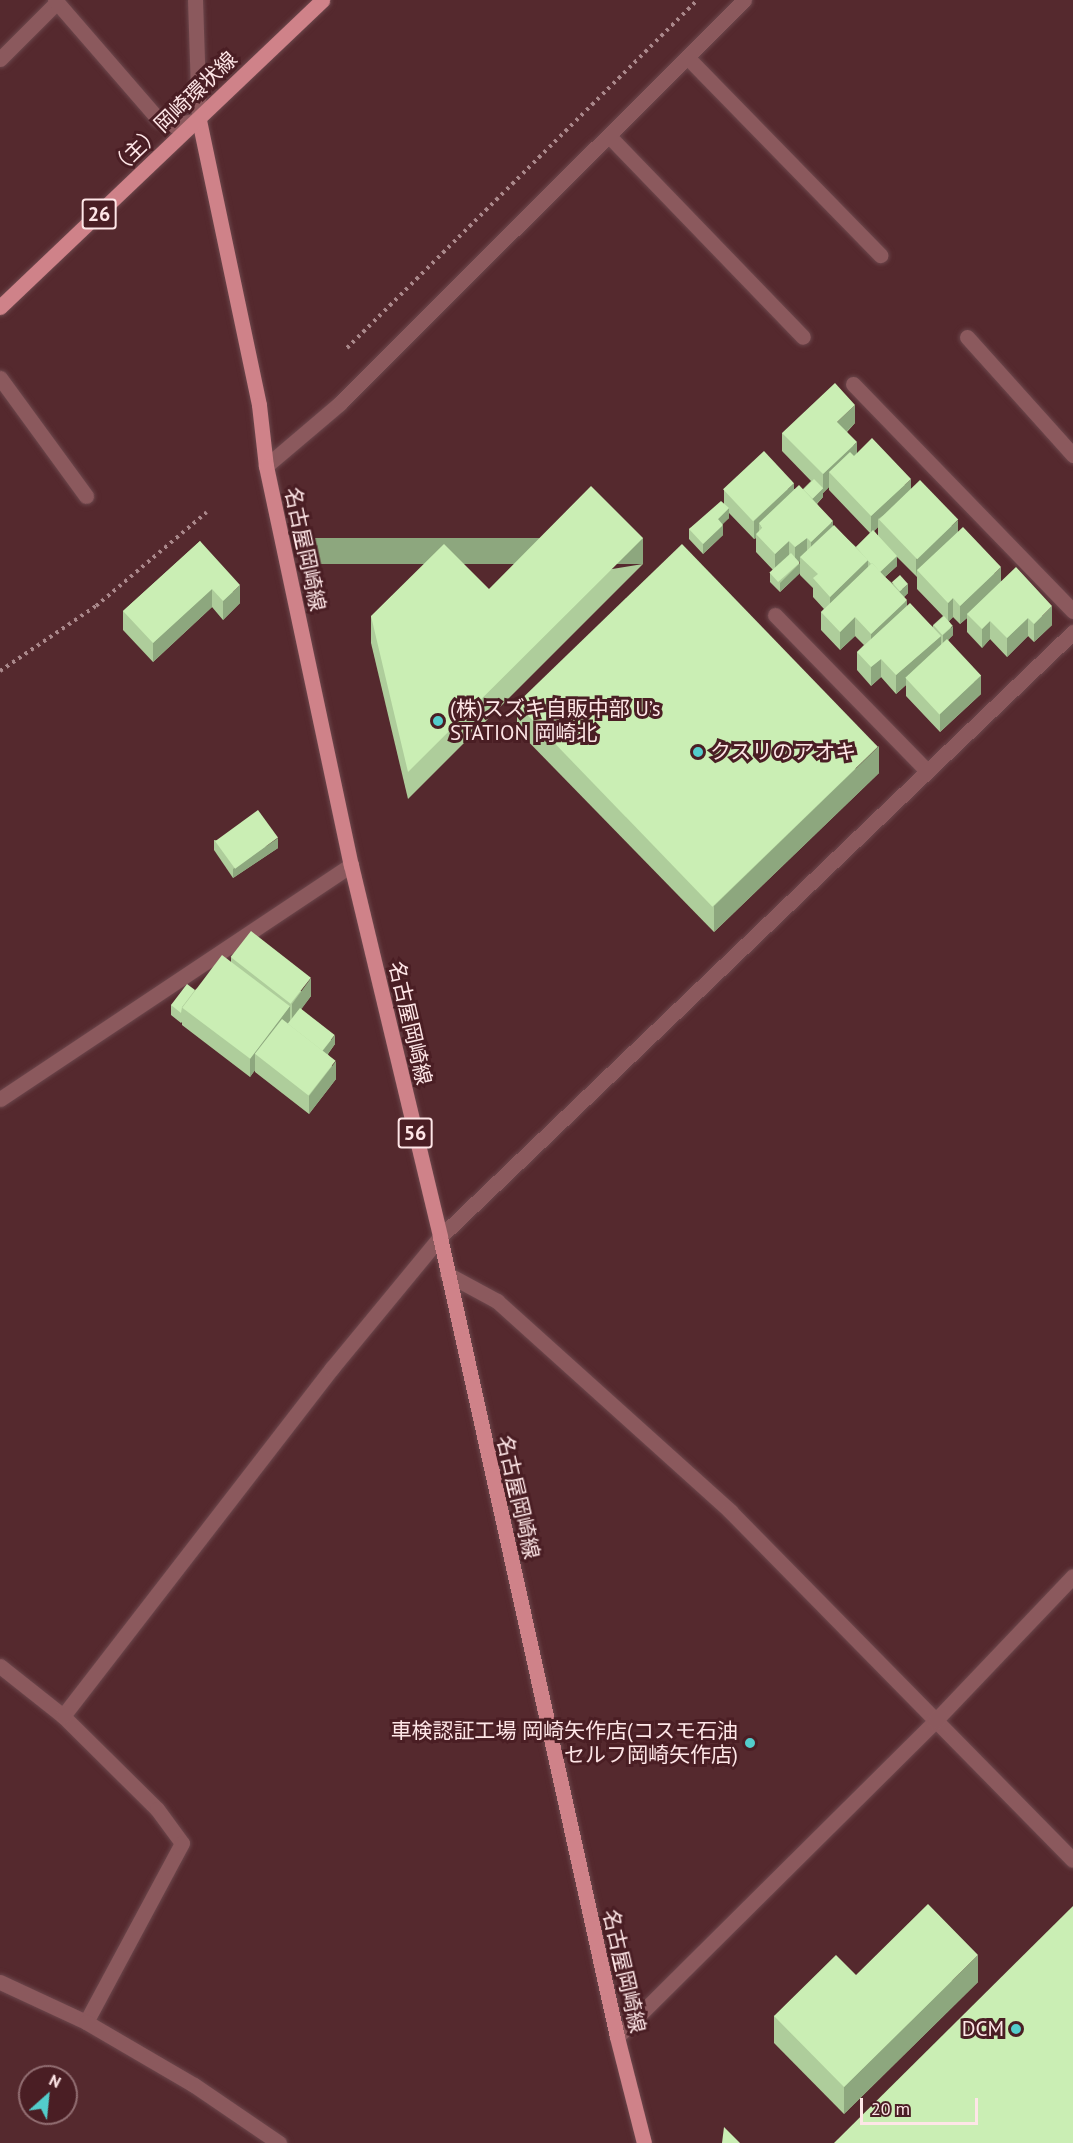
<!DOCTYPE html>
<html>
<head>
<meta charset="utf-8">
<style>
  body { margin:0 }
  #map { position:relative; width:1073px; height:2143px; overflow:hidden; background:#55292e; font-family:"PT Sans","Noto Sans JP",sans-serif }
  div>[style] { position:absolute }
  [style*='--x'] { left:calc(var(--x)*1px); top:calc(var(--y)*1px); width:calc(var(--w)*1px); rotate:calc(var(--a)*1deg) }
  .path>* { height:4px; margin-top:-2px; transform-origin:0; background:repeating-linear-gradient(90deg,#aa888b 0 3px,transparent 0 7.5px) }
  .roads { filter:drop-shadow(0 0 2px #6c474c) drop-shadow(0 0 2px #6c474c) }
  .service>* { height:15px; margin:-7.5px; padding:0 7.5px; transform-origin:7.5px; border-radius:7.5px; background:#8b595d }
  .minor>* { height:15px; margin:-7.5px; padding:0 7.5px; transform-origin:7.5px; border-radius:7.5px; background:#8b595d }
  .tertiary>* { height:15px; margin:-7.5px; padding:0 7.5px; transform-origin:7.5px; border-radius:7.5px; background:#8b595d }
  .primary>* { height:15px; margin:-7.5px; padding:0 7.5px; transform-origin:7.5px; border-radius:7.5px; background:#cf8289 }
  .wall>* { inset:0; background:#aecd9b }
  .shaded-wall>* { inset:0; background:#8da77e; transform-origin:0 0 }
  .building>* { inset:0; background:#caeeb4; transform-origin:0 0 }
  .dots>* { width:16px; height:16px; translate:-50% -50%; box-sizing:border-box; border:3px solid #4a1e24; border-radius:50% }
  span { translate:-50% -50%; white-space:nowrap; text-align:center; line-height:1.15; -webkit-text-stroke:6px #4a1e24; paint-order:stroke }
  .shield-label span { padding:2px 4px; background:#4a1e24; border:2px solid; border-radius:4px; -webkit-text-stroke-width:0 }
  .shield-label { font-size:20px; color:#fee6e7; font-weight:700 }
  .street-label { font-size:21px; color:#fee6e7 }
  .poi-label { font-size:21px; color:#fee6e7 }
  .left { translate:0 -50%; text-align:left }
  .right { translate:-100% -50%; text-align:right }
  .north { position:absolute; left:18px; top:2065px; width:60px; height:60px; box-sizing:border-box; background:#4a1e24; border:2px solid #926e72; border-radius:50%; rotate:27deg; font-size:16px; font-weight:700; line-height:24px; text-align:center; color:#fee6e7 }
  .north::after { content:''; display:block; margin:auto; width:21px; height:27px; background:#53cdcb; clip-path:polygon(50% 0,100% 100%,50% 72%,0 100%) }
  .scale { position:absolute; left:860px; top:2098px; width:118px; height:27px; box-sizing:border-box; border:3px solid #fee6e7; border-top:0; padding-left:8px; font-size:18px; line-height:21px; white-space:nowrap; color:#fee6e7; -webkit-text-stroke:4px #4a1e24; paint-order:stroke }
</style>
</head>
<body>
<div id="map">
  <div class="path">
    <div style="--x:347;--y:348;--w:494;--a:-44.8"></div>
    <div style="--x:0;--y:671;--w:116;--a:-34.1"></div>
    <div style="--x:96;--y:606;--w:145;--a:-40.3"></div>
  </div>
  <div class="roads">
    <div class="service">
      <div style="--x:687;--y:57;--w:277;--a:45.7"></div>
      <div style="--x:0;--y:59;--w:81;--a:-45"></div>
      <div style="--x:609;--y:136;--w:279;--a:46"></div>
      <div style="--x:967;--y:337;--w:159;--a:48.1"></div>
      <div style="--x:0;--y:378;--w:146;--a:53.9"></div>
      <div style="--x:853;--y:384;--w:316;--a:45.9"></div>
      <div style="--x:775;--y:615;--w:218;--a:45.7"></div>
    </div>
    <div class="minor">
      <div style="--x:55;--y:0;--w:157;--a:49.1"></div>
      <div style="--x:158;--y:119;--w:16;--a:22"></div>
      <div style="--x:173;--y:125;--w:26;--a:-11"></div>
      <div style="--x:266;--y:466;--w:96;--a:-40.3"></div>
      <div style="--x:339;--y:404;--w:572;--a:-44.93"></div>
      <div style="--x:0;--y:1099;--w:422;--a:-33.7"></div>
      <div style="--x:447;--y:1274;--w:57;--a:28.4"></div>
      <div style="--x:497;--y:1301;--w:314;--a:42"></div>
      <div style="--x:730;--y:1511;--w:489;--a:45.5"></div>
      <div style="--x:0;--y:1666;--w:80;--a:38.4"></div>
      <div style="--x:63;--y:1716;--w:132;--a:44.7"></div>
      <div style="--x:157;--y:1809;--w:42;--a:53.7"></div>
      <div style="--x:182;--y:1843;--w:203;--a:118.2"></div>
      <div style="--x:63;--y:1716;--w:440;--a:-52.3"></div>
      <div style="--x:332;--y:1368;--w:170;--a:-50.5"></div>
      <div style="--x:440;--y:1237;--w:876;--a:-43.7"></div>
      <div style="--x:0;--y:1982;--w:95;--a:24.9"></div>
      <div style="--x:86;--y:2022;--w:125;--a:30.3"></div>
      <div style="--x:194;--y:2085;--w:103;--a:34.3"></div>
      <div style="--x:617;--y:2037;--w:448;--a:-44.8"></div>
      <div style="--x:935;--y:1721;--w:200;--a:-46.4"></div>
    </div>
    <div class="tertiary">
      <div style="--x:195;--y:0;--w:120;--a:88.1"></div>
    </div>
    <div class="primary">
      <div style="--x:199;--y:120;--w:291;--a:78.1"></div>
      <div style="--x:259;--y:405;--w:61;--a:83.5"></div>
      <div style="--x:266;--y:466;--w:408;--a:78"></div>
      <div style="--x:351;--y:865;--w:382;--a:76.5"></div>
      <div style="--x:440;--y:1237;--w:819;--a:77.52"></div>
      <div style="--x:617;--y:2037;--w:109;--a:75.7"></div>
      <div style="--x:0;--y:307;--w:445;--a:-43.6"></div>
    </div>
  </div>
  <div class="wall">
    <div style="clip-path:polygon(evenodd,855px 423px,847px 432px,857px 453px,911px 489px,958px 532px,1001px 581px,1052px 625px,1034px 642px,1028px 636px,1007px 657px,990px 639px,982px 648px,967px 632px,967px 618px,960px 624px,953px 617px,949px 621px,953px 635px,948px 640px,981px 694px,940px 732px,906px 696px,906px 685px,896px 694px,881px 677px,871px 686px,857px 670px,857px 652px,864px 645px,855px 636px,840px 650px,821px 630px,821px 612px,824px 609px,813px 597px,813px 588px,800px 575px,800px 561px,799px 562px,800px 573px,780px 592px,770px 582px,770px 573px,773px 570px,756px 552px,756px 538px,754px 539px,729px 513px,729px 518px,722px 524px,723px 535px,703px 554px,689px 539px,689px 529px,724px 504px,724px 490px,803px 489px,811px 481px,782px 451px,782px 433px,855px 423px,829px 487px,829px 490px,870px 533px,856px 547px,833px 526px,817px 504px,823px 497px,823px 493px,829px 487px,855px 423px,878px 527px,878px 536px,874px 531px,878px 527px,855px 423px,897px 557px,917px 577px,917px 589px,943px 616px,933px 625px,933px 627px,907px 606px,904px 597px,908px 593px,892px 583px,885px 577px,897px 566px,897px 557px)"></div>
    <div style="clip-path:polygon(200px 541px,240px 603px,223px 620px,212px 607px,153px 662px,123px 630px,123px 611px)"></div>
    <div style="clip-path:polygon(643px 564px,408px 799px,371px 643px,371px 616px,489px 589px)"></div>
    <div style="clip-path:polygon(517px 704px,879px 773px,714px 932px,517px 730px)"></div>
    <div style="clip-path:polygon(214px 840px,278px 848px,233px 878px,214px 850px)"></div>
    <div style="clip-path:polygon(231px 957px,311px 996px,301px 1009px,335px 1044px,328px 1054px,336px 1079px,309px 1114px,255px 1072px,255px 1070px,250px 1077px,182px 1025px,182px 1022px,181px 1023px,171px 1015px,171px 1005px,195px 990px,231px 962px)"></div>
    <div style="clip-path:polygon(856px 1975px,978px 1982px,844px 2114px,774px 2043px,774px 2016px)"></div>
  </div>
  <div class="shaded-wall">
    <div style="clip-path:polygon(855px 405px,855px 423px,837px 441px,837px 422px)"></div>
    <div style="clip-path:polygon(857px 442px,857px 461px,829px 472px,829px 487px,823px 493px,823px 497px,809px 511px,809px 502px,823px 488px,823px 474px)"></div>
    <div style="clip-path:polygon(911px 479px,911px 497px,878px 519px,878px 527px,871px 534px,871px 516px)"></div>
    <div style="clip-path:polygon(794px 483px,794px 501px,762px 528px,759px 523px,759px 535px,756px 534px,756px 538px,754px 539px,754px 521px)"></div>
    <div style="clip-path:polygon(729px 508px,729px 518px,718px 529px,718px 519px)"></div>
    <div style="clip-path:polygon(958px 520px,958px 539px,917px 570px,916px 577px,916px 559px)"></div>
    <div style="clip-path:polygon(833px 521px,833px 539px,811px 560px,811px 542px)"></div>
    <div style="clip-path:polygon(723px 525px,723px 535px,703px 554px,703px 544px)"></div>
    <div style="left:643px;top:538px;width:26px;height:332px;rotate:90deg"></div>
    <div style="clip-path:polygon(807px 538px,807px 556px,800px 557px,800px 561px,795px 566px,795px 547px)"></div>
    <div style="clip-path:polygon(789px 541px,789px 559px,775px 572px,775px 554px)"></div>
    <div style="clip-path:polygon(897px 556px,897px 566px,879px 582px,879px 573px)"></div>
    <div style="clip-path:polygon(868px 560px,868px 578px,830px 615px,830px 597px)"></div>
    <div style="clip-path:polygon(800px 563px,800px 573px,780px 592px,780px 583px)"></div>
    <div style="clip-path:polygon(1001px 567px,1001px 585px,967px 614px,967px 618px,960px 624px,960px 606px)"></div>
    <div style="clip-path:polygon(908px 584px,908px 593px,899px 602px,899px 592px)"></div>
    <div style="clip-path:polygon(240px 585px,240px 603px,223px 620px,223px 601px)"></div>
    <div style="clip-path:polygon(212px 589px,212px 607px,153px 662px,153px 643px)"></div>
    <div style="clip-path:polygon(953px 598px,953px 617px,948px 622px,948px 603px)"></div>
    <div style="clip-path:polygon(907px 600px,907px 618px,871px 653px,871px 634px)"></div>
    <div style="clip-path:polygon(1052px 606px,1052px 625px,1034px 642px,1034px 624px)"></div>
    <div style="clip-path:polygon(855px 617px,855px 636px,840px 650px,840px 632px)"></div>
    <div style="clip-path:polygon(1028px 618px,1028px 636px,1007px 657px,1007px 638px)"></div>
    <div style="clip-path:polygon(990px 621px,990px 639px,982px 648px,982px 629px)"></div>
    <div style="clip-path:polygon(953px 626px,953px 635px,943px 645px,943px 635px)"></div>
    <div style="clip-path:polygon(941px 636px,941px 654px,906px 678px,906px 685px,896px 694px,896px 675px)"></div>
    <div style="clip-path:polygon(881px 659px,881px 677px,871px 686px,871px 667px)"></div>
    <div style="clip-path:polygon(981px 675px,981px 694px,940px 732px,940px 714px)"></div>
    <div style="clip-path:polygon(879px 746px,879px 773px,714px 932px,714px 906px)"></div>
    <div style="clip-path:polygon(278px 838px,278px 848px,233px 878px,233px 869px)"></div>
    <div style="clip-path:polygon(311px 978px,311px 996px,292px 1022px,292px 1004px)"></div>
    <div style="clip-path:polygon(290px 1006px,290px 1025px,255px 1054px,255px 1070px,250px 1077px,250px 1058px)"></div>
    <div style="clip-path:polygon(335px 1035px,335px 1044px,321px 1063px,321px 1053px)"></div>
    <div style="clip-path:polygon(336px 1061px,336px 1079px,309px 1114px,309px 1096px)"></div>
    <div style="clip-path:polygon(978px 1955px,978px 1982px,844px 2114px,844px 2087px)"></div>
  </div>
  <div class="building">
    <div style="clip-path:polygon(835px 383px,855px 405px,837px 422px,857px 442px,823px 474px,782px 433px)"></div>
    <div style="clip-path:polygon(872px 438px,911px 479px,871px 516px,829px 472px,850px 452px,854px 456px)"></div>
    <div style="left:764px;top:451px;width:44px;height:56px;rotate:47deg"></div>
    <div style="left:814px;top:479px;width:13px;height:15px;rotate:45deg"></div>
    <div style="left:920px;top:480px;width:55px;height:57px;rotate:46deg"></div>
    <div style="clip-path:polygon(799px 485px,833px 521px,811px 542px,807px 538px,795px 547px,789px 541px,775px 554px,756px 534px,762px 528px,759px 523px)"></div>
    <div style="clip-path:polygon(591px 486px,643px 538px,408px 772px,371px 616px,444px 544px,489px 589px)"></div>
    <div style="clip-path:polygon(721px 501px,729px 508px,718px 519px,723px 525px,703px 544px,689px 529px)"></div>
    <div style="clip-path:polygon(834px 525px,868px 560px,830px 597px,813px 578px,818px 574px,800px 557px)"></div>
    <div style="clip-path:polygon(963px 527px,1001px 567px,960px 606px,953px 598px,948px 603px,917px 570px)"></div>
    <div style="clip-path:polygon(873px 530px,897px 556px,880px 572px,872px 563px,871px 564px,856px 547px)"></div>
    <div style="clip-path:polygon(200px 541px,240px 585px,223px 601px,212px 589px,153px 643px,123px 611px)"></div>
    <div style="left:682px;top:544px;width:282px;height:230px;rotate:46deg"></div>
    <div style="left:791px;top:553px;width:13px;height:29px;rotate:48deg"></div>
    <div style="clip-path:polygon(872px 563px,907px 600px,871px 634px,855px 617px,840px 632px,821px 612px)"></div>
    <div style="clip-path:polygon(1016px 567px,1052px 606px,1034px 624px,1028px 618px,1007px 638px,990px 621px,982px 629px,967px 614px)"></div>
    <div style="left:900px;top:575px;width:12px;height:11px;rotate:48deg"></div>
    <div style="clip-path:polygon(910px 603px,941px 636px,896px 675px,881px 659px,871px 667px,857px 652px)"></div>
    <div style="left:944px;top:616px;width:13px;height:14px;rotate:48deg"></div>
    <div style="left:947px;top:639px;width:50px;height:57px;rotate:47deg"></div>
    <div style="left:258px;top:810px;width:34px;height:53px;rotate:54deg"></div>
    <div style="left:251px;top:931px;width:76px;height:33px;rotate:38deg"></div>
    <div style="left:222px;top:955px;width:85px;height:66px;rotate:37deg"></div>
    <div style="clip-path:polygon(187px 984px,195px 990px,182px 1007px,181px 1013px,171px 1005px)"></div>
    <div style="left:300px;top:1008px;width:44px;height:20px;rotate:38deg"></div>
    <div style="left:282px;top:1019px;width:68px;height:44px;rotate:38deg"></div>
    <div style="clip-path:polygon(928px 1904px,978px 1955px,844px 2087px,774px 2016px,836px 1955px,856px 1975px)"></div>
    <div style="clip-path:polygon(1073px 1906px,1073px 2143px,834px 2143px)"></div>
    <div style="clip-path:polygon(724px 2127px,740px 2143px,722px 2143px)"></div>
  </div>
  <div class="dots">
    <div style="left:438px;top:721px;background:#53cdcb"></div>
    <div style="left:698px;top:752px;background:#53cdcb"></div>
    <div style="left:750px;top:1743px;background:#53cdcb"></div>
    <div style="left:1016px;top:2029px;background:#53cdcb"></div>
  </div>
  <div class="shield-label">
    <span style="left:99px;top:214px">26</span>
    <span style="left:415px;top:1133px">56</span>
  </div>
  <div class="street-label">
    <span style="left:173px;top:114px;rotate:-44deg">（主）岡崎環状線</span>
    <span style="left:305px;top:549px;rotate:78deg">名古屋岡崎線</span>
    <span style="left:410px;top:1023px;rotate:77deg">名古屋岡崎線</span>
    <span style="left:518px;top:1497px;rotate:77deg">名古屋岡崎線</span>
    <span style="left:624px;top:1971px;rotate:77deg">名古屋岡崎線</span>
  </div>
  <div class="poi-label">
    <span class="left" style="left:450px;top:721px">(株)スズキ自販中部 U’s<br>STATION 岡崎北</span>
    <span class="left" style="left:710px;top:752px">クスリのアオキ</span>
    <span class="right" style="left:738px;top:1743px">車検認証工場 岡崎矢作店(コスモ石油<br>セルフ岡崎矢作店)</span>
    <span class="right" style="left:1004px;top:2029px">DCM</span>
  </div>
  <div class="north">N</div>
  <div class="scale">20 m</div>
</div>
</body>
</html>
